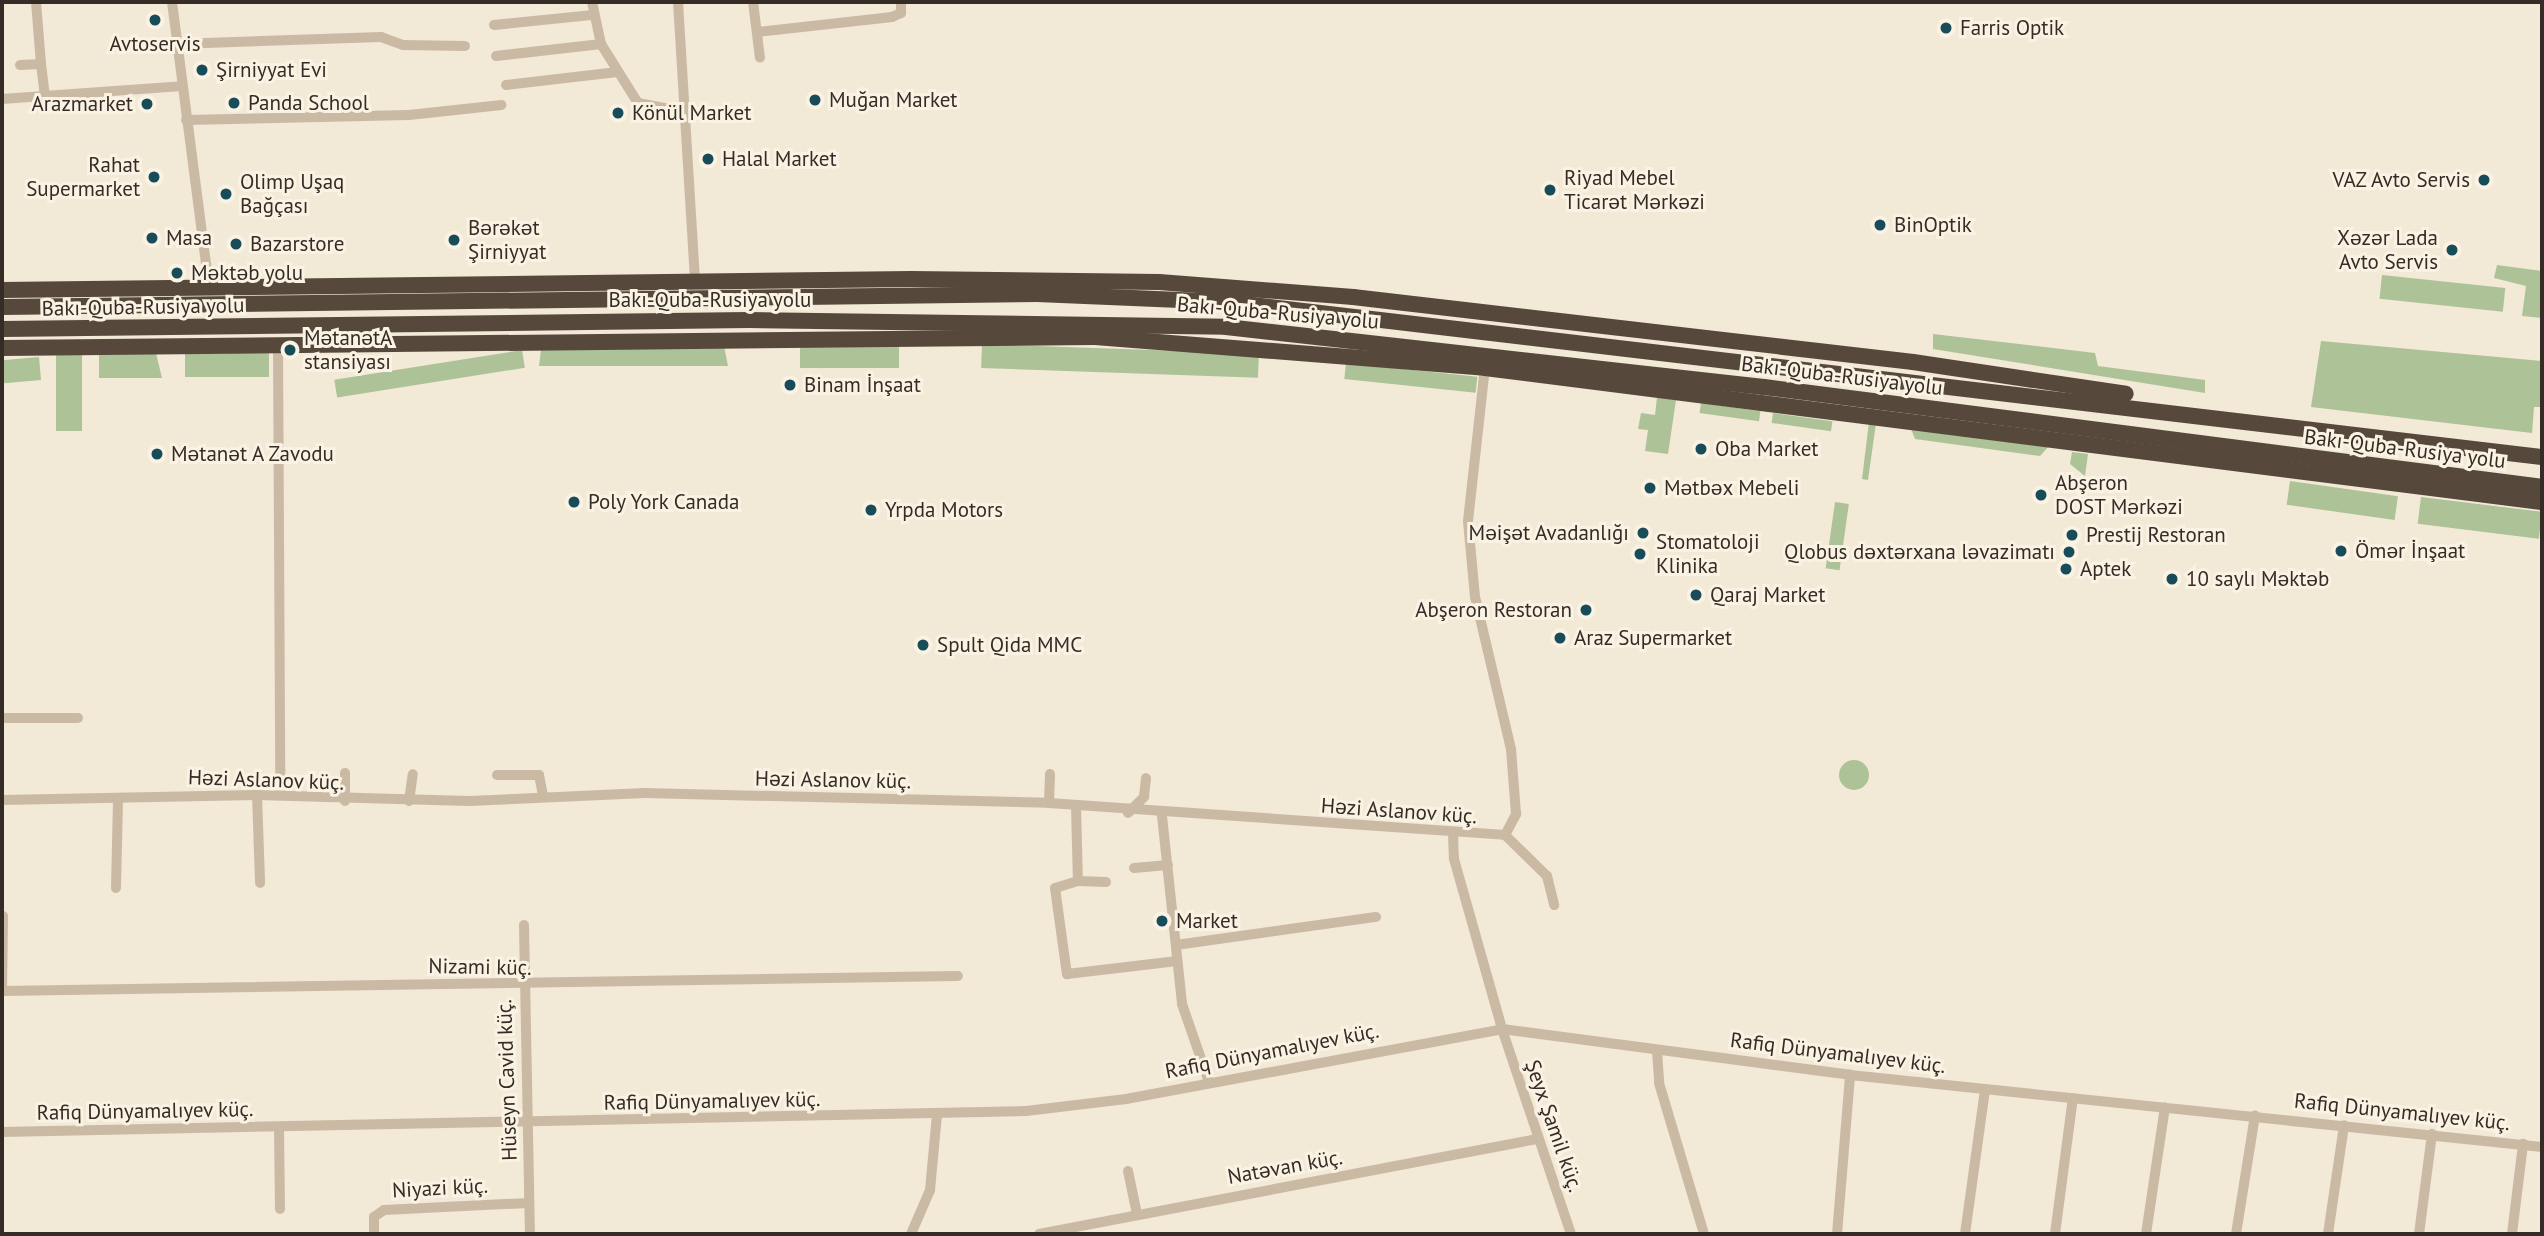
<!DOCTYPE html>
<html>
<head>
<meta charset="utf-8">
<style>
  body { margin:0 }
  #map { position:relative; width:2544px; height:1236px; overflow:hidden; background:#f2e9d7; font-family:"PT Sans",sans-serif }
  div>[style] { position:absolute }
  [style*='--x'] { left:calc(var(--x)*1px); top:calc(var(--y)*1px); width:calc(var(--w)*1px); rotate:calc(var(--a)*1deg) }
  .green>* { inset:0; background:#aec297; transform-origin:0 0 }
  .round { border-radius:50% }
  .minor>* { height:10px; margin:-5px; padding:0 5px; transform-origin:5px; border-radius:5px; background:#cbbaa3 }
  .highway>* { height:16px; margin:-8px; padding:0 8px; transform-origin:8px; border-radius:8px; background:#57483c }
  .dots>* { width:19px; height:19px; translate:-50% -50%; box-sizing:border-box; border:4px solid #faf3e4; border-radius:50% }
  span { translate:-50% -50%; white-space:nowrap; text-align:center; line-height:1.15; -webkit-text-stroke:6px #faf3e4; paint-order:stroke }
  .poi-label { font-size:21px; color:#352c25 }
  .left { translate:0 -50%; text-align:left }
  .right { translate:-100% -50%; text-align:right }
  .street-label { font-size:21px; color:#352c25 }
  .frame { position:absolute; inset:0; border:4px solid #352c25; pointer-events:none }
</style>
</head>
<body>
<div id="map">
  <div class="green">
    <div style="clip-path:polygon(2497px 265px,2542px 271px,2542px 318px,2522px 316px,2526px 286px,2494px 278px)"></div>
    <div style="left:2382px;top:275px;width:124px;height:24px;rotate:6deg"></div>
    <div style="clip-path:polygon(1933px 334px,2095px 353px,2098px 366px,2205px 380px,2205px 393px,1933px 349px)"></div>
    <div style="clip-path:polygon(2321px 341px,2542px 361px,2542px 407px,2534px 407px,2532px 433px,2311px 407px)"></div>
    <div style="left:982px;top:344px;width:277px;height:24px;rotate:2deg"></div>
    <div style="clip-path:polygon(724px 346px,728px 366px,539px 366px,541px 350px)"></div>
    <div style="left:800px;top:346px;width:99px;height:22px"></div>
    <div style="left:522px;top:350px;width:18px;height:190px;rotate:81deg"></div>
    <div style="left:269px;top:352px;width:25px;height:84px;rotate:90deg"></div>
    <div style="clip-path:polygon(156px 353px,162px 378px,99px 378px,99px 355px)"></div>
    <div style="left:56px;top:355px;width:26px;height:76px"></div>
    <div style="left:39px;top:357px;width:23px;height:37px;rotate:85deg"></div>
    <div style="left:1346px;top:363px;width:132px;height:16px;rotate:6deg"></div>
    <div style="clip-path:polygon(1657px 397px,1676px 400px,1668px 454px,1645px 451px,1648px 430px,1638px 429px,1641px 413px,1655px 415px)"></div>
    <div style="left:1701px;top:403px;width:60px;height:10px;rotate:8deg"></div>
    <div style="left:1773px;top:413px;width:60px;height:10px;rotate:8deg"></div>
    <div style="clip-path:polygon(1869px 422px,1876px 423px,1868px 480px,1862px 479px)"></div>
    <div style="clip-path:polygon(1911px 429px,2049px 446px,2040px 456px,1915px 439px)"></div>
    <div style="clip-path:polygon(2072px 452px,2088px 454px,2085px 476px,2070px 464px)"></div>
    <div style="left:2290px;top:481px;width:109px;height:24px;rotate:8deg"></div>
    <div style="left:2421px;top:497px;width:122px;height:27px;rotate:7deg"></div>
    <div style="left:1835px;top:502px;width:14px;height:67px;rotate:8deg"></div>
    <div class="round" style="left:1839px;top:760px;width:30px;height:30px"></div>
  </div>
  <div class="minor">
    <div style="--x:172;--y:2;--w:288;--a:82.6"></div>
    <div style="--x:592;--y:2;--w:43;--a:77.9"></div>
    <div style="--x:601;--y:44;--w:70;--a:57.9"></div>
    <div style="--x:638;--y:103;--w:48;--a:10.8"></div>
    <div style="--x:678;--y:2;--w:281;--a:86.5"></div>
    <div style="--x:753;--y:2;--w:56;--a:82.9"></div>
    <div style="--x:494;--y:25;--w:100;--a:-5.8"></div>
    <div style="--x:757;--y:32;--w:136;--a:-6.3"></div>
    <div style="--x:892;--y:17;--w:10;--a:-24"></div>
    <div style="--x:901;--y:13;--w:11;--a:-90"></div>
    <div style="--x:177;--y:44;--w:204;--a:-2"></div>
    <div style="--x:381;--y:37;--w:23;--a:20"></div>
    <div style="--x:403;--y:45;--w:62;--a:0.9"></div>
    <div style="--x:496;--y:56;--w:106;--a:-6.5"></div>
    <div style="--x:41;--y:64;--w:32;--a:83"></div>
    <div style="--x:20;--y:65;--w:21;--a:-3"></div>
    <div style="--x:41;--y:64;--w:62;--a:-94.6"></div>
    <div style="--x:506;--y:85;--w:112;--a:-6.7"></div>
    <div style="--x:2;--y:99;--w:180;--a:-4.1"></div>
    <div style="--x:186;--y:120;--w:223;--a:-1.3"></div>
    <div style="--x:409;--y:115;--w:93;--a:-6.2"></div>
    <div style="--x:278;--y:343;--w:452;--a:89.7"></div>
    <div style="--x:2;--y:718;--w:76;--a:0"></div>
    <div style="--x:497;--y:775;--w:42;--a:0"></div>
    <div style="--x:539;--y:775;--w:21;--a:79"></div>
    <div style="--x:257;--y:795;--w:88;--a:88"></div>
    <div style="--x:2;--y:800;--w:255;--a:-1.1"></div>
    <div style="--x:257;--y:795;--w:212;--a:1.6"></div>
    <div style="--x:469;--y:801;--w:176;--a:-2.6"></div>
    <div style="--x:645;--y:793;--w:404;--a:1.4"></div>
    <div style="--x:1049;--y:803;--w:457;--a:4"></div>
    <div style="--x:1505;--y:835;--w:24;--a:-62"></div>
    <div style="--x:1516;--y:814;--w:65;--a:-94.4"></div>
    <div style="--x:1511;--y:749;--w:156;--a:-103.3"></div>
    <div style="--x:1475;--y:597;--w:76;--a:-95.3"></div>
    <div style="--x:1468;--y:521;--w:154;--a:-83.7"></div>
    <div style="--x:345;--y:801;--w:28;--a:-90"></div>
    <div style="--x:409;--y:801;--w:27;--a:-82"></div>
    <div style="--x:1049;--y:803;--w:29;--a:-88"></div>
    <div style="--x:1076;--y:807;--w:74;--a:88.5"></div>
    <div style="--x:1078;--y:881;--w:24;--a:163"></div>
    <div style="--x:1055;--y:888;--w:87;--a:82.1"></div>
    <div style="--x:1067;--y:974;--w:111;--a:-6.7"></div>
    <div style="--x:1128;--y:813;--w:23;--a:-45"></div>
    <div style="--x:1144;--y:797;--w:19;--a:-84"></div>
    <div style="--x:1162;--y:816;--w:189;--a:83.9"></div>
    <div style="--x:1182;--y:1004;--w:83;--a:70.9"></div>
    <div style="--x:1453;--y:833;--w:26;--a:88"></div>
    <div style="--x:1454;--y:859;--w:177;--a:74.2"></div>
    <div style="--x:1502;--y:1029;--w:216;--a:71.4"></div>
    <div style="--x:1505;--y:835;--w:59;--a:44.3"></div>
    <div style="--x:1547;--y:876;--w:30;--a:76"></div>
    <div style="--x:1134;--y:868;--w:34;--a:-5"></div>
    <div style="--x:1078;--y:881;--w:28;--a:2"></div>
    <div style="--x:116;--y:888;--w:90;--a:-88.7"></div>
    <div style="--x:524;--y:925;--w:309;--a:88.9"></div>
    <div style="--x:1176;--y:945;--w:202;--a:-8"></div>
    <div style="--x:2;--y:991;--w:956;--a:-0.9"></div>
    <div style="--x:2;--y:991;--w:75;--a:-89.2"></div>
    <div style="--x:1657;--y:1051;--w:32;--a:86"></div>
    <div style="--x:1659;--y:1083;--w:158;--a:73.4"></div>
    <div style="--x:279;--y:1128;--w:81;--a:89.3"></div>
    <div style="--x:2;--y:1132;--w:1024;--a:-1.17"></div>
    <div style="--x:1026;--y:1111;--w:101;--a:-6.8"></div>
    <div style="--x:1126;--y:1099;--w:382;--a:-10.5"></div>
    <div style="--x:1502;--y:1029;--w:351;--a:7.5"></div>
    <div style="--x:1850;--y:1075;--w:696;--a:5.94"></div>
    <div style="--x:1128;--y:1171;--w:44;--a:78.2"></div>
    <div style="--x:374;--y:1234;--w:17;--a:-90"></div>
    <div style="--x:374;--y:1217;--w:12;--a:-35"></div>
    <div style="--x:384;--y:1210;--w:145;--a:-2.8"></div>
    <div style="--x:911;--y:1234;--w:48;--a:-66.6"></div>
    <div style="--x:930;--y:1190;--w:75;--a:-84.7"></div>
    <div style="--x:1039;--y:1234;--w:507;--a:-10.8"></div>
    <div style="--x:1837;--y:1234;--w:160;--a:-85.3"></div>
    <div style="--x:1965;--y:1234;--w:146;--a:-82.1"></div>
    <div style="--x:2055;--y:1234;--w:137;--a:-82.5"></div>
    <div style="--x:2146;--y:1234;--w:128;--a:-81.5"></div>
    <div style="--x:2236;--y:1234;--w:120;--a:-80.9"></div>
    <div style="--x:2328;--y:1234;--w:110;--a:-81.6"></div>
    <div style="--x:2419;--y:1234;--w:101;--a:-82.6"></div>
    <div style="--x:2512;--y:1234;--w:91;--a:-83"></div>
  </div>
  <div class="highway">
    <div style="--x:2;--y:290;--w:909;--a:-0.69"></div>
    <div style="--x:911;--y:279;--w:248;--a:0.7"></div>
    <div style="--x:1159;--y:282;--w:195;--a:4.4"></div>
    <div style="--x:1353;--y:297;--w:564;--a:6.62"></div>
    <div style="--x:1913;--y:362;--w:215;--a:8.5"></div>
    <div style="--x:2;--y:307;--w:1035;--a:-0.72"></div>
    <div style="--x:1037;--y:294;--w:191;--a:2.4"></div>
    <div style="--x:1228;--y:302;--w:1323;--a:6.73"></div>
    <div style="--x:2;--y:329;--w:747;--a:-0.69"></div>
    <div style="--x:749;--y:320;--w:477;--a:0.8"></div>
    <div style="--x:1226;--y:327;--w:541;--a:6.36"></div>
    <div style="--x:1764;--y:387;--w:784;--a:7.32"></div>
    <div style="--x:2;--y:348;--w:1093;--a:-0.58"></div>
    <div style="--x:1095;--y:337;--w:391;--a:4.5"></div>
    <div style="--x:1485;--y:368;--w:1065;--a:7.23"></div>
  </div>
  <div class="dots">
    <div style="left:155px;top:20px;background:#194c59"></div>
    <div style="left:1946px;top:28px;background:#194c59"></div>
    <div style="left:202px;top:70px;background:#194c59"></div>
    <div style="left:815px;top:100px;background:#194c59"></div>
    <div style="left:234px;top:103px;background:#194c59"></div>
    <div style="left:147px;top:104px;background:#194c59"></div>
    <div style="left:618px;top:113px;background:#194c59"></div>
    <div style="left:708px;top:159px;background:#194c59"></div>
    <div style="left:154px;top:177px;background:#194c59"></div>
    <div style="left:2484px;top:180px;background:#194c59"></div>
    <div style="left:1550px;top:190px;background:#194c59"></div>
    <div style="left:226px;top:194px;background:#194c59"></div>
    <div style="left:1880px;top:225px;background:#194c59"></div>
    <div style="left:152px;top:238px;background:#194c59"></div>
    <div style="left:454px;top:240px;background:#194c59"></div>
    <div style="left:236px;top:244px;background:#194c59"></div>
    <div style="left:2452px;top:250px;background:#194c59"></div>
    <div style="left:177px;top:273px;background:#194c59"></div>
    <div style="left:290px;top:350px;background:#194c59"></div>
    <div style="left:790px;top:385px;background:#194c59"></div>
    <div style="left:1701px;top:449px;background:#194c59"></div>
    <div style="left:157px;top:454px;background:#194c59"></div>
    <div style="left:1650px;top:488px;background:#194c59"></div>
    <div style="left:2041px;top:495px;background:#194c59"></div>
    <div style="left:574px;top:502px;background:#194c59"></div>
    <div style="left:871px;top:510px;background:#194c59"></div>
    <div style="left:1643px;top:533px;background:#194c59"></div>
    <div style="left:2072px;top:535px;background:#194c59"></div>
    <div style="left:2341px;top:551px;background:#194c59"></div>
    <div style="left:2069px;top:552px;background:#194c59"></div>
    <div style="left:1640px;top:554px;background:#194c59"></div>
    <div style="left:2066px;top:569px;background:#194c59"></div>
    <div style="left:2172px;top:579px;background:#194c59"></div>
    <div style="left:1696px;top:595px;background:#194c59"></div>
    <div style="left:1586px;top:610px;background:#194c59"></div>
    <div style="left:1560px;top:638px;background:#194c59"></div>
    <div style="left:923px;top:645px;background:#194c59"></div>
    <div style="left:1162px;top:921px;background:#194c59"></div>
  </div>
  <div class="poi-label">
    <span class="left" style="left:1960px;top:28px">Farris Optik</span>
    <span style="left:155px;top:44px">Avtoservis</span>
    <span class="left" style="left:216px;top:70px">Şirniyyat Evi</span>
    <span class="left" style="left:829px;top:100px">Muğan Market</span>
    <span class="left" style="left:248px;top:103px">Panda School</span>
    <span class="right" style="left:133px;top:104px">Arazmarket</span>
    <span class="left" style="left:632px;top:113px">Könül Market</span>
    <span class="left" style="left:722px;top:159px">Halal Market</span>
    <span class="right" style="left:140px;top:177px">Rahat<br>Supermarket</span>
    <span class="left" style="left:1564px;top:190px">Riyad Mebel<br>Ticarət Mərkəzi</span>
    <span class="right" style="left:2470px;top:180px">VAZ Avto Servis</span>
    <span class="left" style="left:240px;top:194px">Olimp Uşaq<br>Bağçası</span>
    <span class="left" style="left:1894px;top:225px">BinOptik</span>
    <span class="left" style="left:468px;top:240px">Bərəkət<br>Şirniyyat</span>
    <span class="left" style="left:166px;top:238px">Masa</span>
    <span class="right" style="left:2438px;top:250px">Xəzər Lada<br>Avto Servis</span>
    <span class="left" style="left:250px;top:244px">Bazarstore</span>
    <span class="left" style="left:191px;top:273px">Məktəb yolu</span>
    <span class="left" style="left:304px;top:350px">MətanətA<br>stansiyası</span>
    <span class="left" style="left:804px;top:385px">Binam İnşaat</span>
    <span class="left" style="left:1715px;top:449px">Oba Market</span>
    <span class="left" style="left:171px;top:454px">Mətanət A Zavodu</span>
    <span class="left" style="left:2055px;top:495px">Abşeron<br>DOST Mərkəzi</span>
    <span class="left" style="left:1664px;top:488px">Mətbəx Mebeli</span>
    <span class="left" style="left:588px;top:502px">Poly York Canada</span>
    <span class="left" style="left:885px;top:510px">Yrpda Motors</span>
    <span class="right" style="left:1629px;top:533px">Məişət Avadanlığı</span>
    <span class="left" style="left:2086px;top:535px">Prestij Restoran</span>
    <span class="left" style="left:1656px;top:554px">Stomatoloji<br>Klinika</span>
    <span class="left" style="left:2355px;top:551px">Ömər İnşaat</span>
    <span class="right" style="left:2055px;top:552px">Qlobus dəxtərxana ləvazimatı</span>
    <span class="left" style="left:2080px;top:569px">Aptek</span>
    <span class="left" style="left:2186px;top:579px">10 saylı Məktəb</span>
    <span class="left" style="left:1710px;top:595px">Qaraj Market</span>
    <span class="right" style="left:1572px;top:610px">Abşeron Restoran</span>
    <span class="left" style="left:1574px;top:638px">Araz Supermarket</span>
    <span class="left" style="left:937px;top:645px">Spult Qida MMC</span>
    <span class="left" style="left:1176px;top:921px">Market</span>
  </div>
  <div class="street-label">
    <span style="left:710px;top:300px">Bakı-Quba-Rusiya yolu</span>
    <span style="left:143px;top:307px;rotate:-1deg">Bakı-Quba-Rusiya yolu</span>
    <span style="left:1278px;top:313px;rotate:5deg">Bakı-Quba-Rusiya yolu</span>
    <span style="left:1842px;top:376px;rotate:7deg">Bakı-Quba-Rusiya yolu</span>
    <span style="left:2405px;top:449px;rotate:7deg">Bakı-Quba-Rusiya yolu</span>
    <span style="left:266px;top:780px;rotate:2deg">Həzi Aslanov küç.</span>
    <span style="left:833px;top:780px;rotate:1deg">Həzi Aslanov küç.</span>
    <span style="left:1399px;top:811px;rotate:4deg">Həzi Aslanov küç.</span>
    <span style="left:480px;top:967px;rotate:1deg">Nizami küç.</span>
    <span style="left:1272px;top:1051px;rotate:-11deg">Rafiq Dünyamalıyev küç.</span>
    <span style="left:1838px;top:1053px;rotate:7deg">Rafiq Dünyamalıyev küç.</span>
    <span style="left:507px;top:1080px;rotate:-92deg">Hüseyn Cavid küç.</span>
    <span style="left:712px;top:1101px;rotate:-1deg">Rafiq Dünyamalıyev küç.</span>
    <span style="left:145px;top:1111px;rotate:-1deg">Rafiq Dünyamalıyev küç.</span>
    <span style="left:2402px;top:1112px;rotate:6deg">Rafiq Dünyamalıyev küç.</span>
    <span style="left:1554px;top:1126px;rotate:71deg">Şeyx Şamil küç.</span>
    <span style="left:1285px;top:1167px;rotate:-10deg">Natəvan küç.</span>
    <span style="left:440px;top:1188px;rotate:-3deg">Niyazi küç.</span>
  </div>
  <div class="frame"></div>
</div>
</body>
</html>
